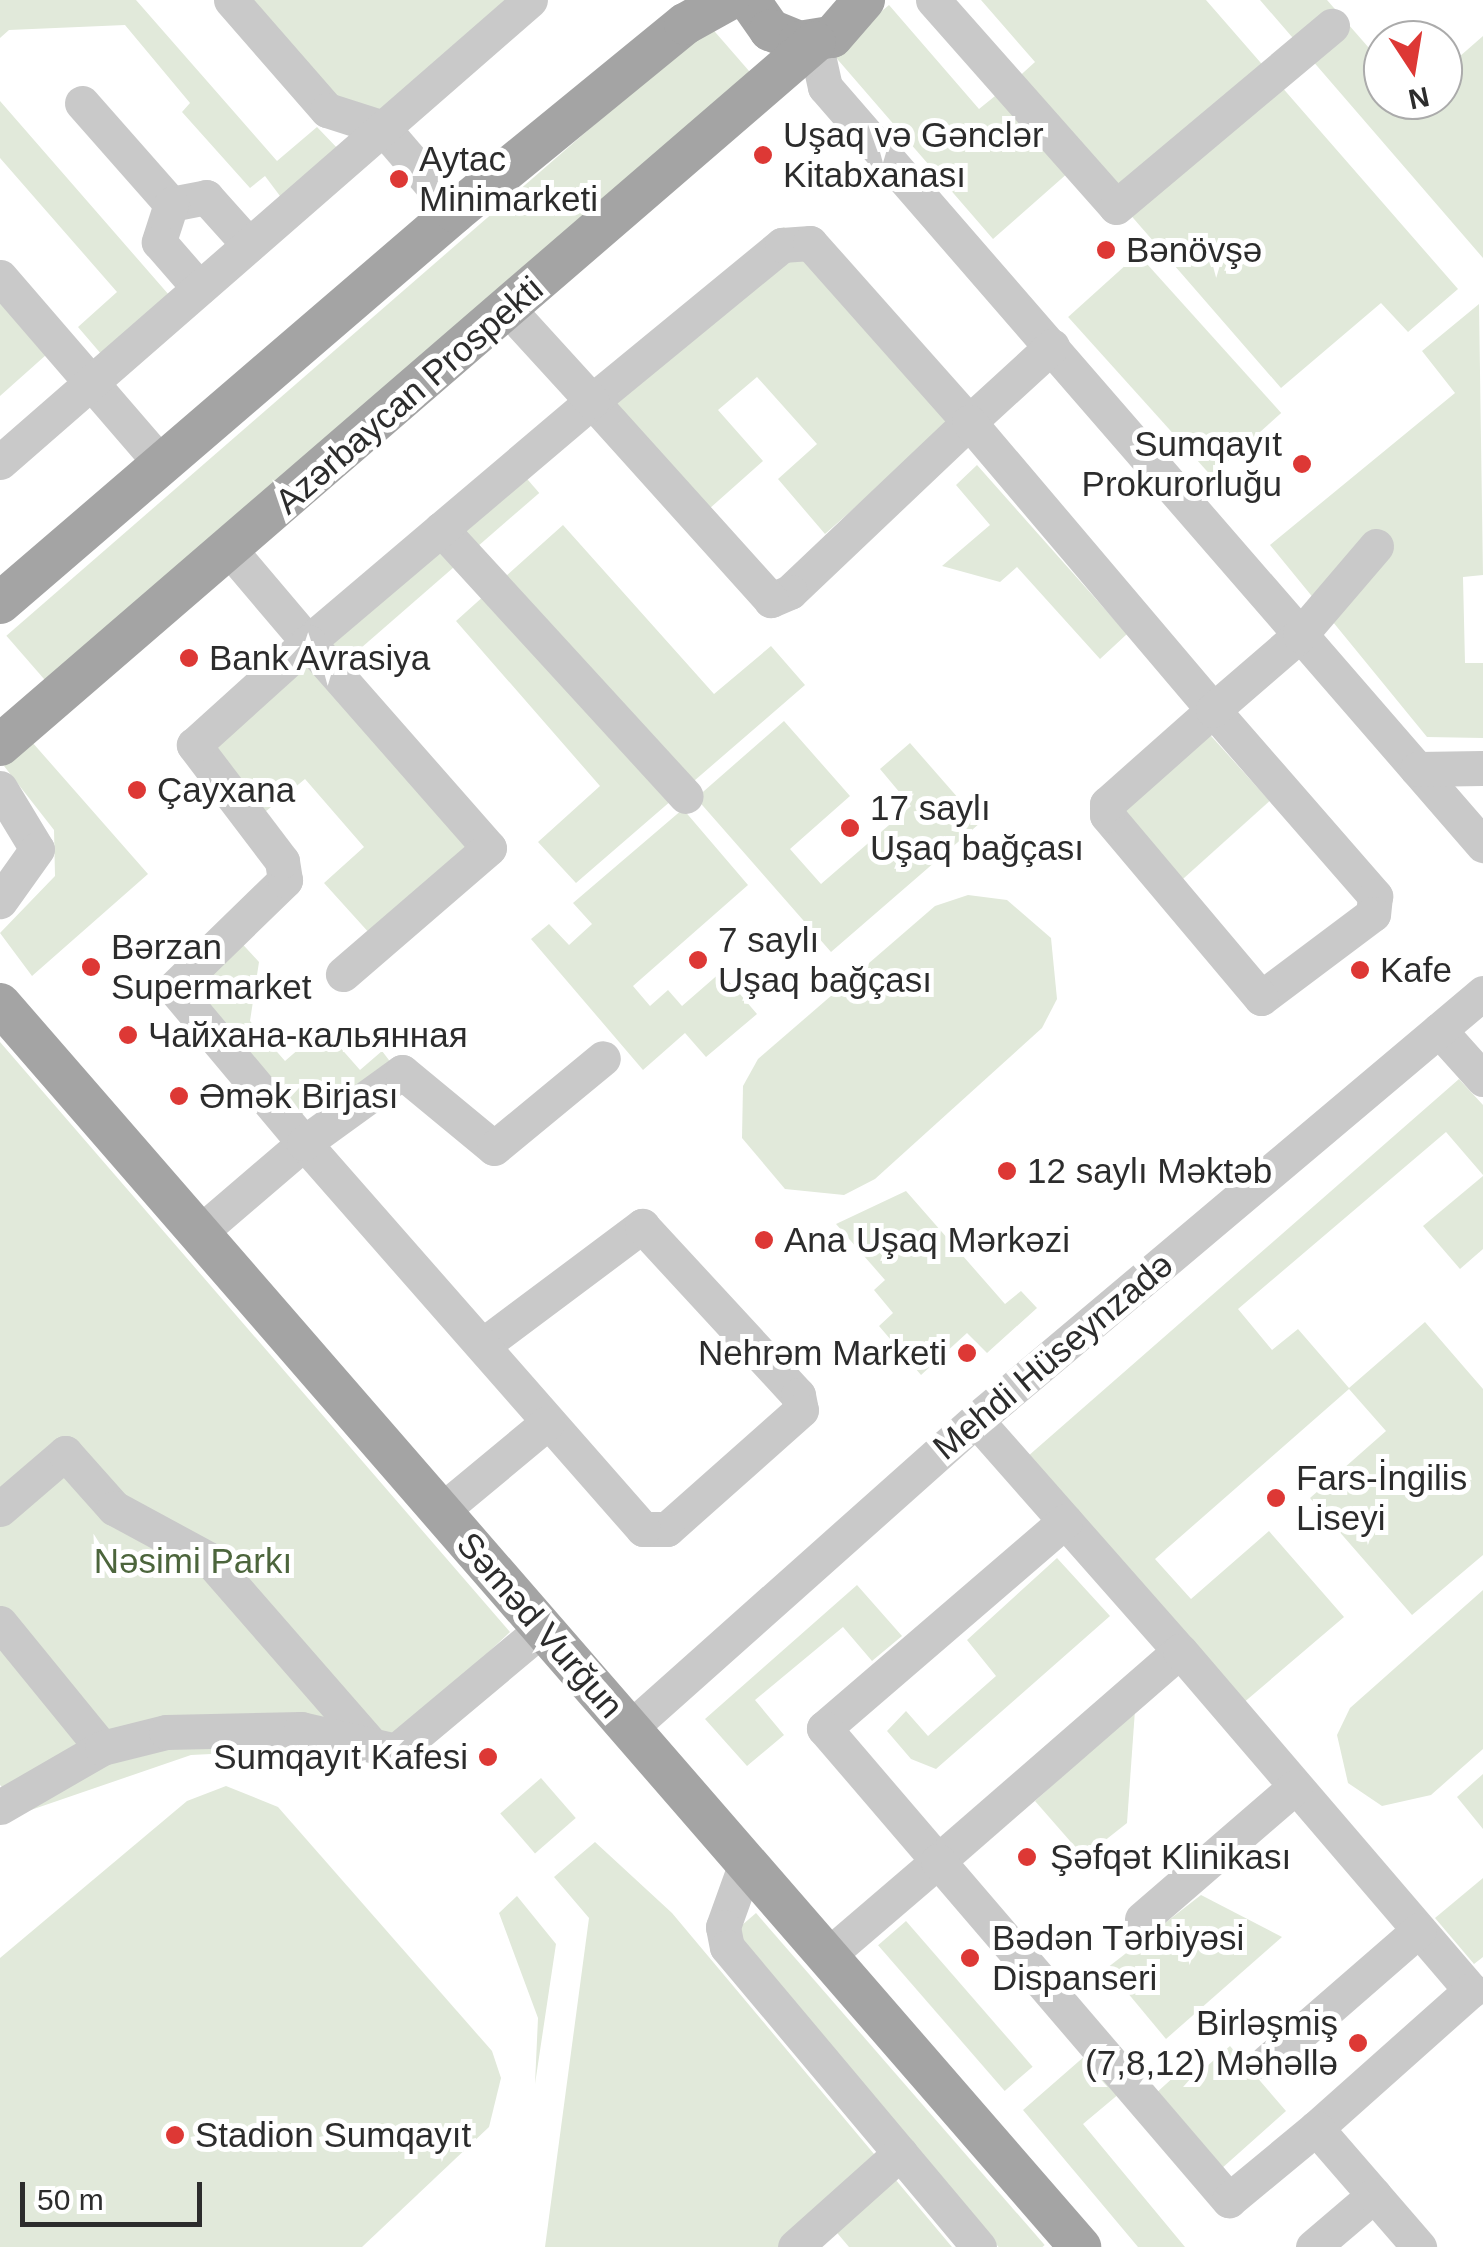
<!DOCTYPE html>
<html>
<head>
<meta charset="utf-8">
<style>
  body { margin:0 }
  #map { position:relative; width:1483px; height:2247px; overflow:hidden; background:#fff; font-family:Helvetica,sans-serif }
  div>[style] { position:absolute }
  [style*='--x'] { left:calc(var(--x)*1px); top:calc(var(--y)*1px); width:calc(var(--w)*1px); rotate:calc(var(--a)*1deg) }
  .green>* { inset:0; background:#e1e9da; transform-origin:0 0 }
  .minor>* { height:35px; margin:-17.5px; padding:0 17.5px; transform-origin:17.5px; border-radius:17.5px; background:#c9c9c9 }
  .major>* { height:42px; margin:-21px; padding:0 21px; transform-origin:21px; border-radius:21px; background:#a4a4a4 }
  .dots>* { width:28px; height:28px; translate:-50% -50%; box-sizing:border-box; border:5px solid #fff; border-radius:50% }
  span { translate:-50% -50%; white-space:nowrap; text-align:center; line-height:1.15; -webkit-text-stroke:10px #fff; paint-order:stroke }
  .poi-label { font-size:35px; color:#2c2c2c }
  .left { translate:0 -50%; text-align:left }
  .right { translate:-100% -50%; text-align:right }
  .street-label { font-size:35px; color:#2c2c2c }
  .park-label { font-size:35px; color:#4c653c }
  .north { position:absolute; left:1363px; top:20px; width:100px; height:100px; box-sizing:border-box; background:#fff; border:2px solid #ababab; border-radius:50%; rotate:168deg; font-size:28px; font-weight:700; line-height:40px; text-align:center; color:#2c2c2c }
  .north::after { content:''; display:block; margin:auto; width:35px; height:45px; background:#dd3835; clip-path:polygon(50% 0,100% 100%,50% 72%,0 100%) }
  .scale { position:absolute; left:20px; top:2182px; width:182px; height:45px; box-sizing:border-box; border:5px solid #2c2c2c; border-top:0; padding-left:12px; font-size:30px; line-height:35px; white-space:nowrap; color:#2c2c2c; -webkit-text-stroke:8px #fff; paint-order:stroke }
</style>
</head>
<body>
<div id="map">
  <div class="green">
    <div style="clip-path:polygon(0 0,136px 0,277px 161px,317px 127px,340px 151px,283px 200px,265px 176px,250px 188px,182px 112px,190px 103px,125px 25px,9px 30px,0 38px)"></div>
    <div style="clip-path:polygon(244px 0,514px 0,379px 115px,331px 100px)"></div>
    <div style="clip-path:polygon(981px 0,1206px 0,1458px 289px,1408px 332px,1381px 303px,1281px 388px,1014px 81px,1035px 62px)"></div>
    <div style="clip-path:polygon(1260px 0,1327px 0,1383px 64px,1383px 100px,1443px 100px,1443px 71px,1483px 36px,1483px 258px)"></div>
    <div style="clip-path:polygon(889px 5px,979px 109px,1000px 92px,1069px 172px,993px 239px,832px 53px)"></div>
    <div style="left:709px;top:25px;width:70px;height:931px;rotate:49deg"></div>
    <div style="clip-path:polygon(0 101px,169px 295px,102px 355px,78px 327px,117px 292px,0 158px)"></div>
    <div style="clip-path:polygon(784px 227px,954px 420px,825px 534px,778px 479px,817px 444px,757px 377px,718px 410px,763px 461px,700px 517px,591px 394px)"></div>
    <div style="left:1138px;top:254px;width:214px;height:94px;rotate:48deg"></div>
    <div style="clip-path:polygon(0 302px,46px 355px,0 396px)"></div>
    <div style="clip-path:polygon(1479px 304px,1483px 575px,1463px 577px,1465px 663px,1483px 663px,1483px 738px,1427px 737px,1270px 545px,1455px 393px,1422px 351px)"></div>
    <div style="left:515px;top:465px;width:37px;height:256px;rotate:49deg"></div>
    <div style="clip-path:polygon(977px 465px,1127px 634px,1100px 659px,1017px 567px,1000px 582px,942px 566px,990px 525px,956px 485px)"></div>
    <div style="clip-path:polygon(563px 525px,714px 694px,771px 646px,805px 685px,576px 883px,538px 842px,600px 786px,456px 621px)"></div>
    <div style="clip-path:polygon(301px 646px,477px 842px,371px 935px,324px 883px,364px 847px,305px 779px,265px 812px,197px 735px)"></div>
    <div style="left:1194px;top:717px;width:113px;height:135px;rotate:48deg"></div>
    <div style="clip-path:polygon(784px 721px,850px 796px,790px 849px,821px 884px,911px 806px,880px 769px,910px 743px,980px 823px,831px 952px,696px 798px)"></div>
    <div style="clip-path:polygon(32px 742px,148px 874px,32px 976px,0 933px,55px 876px,54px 830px,4px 766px)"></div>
    <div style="clip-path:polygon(683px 809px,748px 885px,633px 986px,650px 1006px,668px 990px,682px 1006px,721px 972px,757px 1014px,706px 1057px,685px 1033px,643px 1070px,531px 939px,549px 924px,569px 945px,592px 924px,573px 903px)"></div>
    <div style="clip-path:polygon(968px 895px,1007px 900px,1051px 938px,1057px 999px,1042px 1028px,875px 1179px,844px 1195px,785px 1189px,742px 1138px,743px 1086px,758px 1059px,935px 906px)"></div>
    <div style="clip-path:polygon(236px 937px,259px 962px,250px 1021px,285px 1061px,323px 1028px,360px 1070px,382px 1051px,405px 1081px,356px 1125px,330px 1090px,299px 1117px,182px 984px)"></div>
    <div style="clip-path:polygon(0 1042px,510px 1632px,371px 1763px,315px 1749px,191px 1755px,25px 1812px,0 1785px)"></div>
    <div style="clip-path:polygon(1459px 1079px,1483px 1105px,1483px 1175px,1446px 1132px,1238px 1309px,1272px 1350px,1298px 1329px,1349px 1388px,1425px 1322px,1483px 1389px,1483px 1555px,1412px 1615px,1310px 1498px,1386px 1431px,1349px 1389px,1155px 1559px,1191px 1599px,1269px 1531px,1344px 1617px,1242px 1704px,1027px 1457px)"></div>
    <div style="clip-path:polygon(1483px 1176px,1483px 1249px,1460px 1269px,1423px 1226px)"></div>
    <div style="clip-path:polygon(906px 1191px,1005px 1304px,1021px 1291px,1037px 1308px,987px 1353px,967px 1333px,921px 1375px,879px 1326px,893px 1313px,874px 1290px,885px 1280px,836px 1224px)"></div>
    <div style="clip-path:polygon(1057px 1558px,1110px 1616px,936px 1769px,911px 1759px,887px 1731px,906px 1711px,928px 1736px,996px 1676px,967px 1640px)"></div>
    <div style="clip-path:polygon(857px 1585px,902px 1636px,872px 1661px,843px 1627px,755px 1700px,784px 1735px,747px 1766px,705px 1719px)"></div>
    <div style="clip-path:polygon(1483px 1590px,1483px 1749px,1431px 1795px,1382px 1806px,1348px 1783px,1337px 1735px,1350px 1708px)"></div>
    <div style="clip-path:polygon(1135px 1710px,1127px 1823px,1084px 1857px,1035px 1801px)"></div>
    <div style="clip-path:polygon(1483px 1774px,1483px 1829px,1457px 1797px)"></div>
    <div style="left:541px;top:1778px;width:53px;height:54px;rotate:49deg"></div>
    <div style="clip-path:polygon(226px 1786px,278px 1807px,492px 2051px,501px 2078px,489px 2127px,362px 2247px,0 2247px,0 1958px,187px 1801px)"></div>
    <div style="clip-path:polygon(595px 1842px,672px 1913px,952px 2247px,849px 2247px,822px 2215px,786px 2247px,545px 2247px,589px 1918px,554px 1877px)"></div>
    <div style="clip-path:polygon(1483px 1878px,1483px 1957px,1474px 1964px,1435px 1918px)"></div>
    <div style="clip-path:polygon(1201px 1895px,1282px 1937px,1166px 2039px,1107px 1968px)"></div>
    <div style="clip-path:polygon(517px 1896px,556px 1944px,535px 2084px,538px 2018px,499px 1913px)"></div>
    <div style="left:756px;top:1913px;width:440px;height:36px;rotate:49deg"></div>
    <div style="left:906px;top:1921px;width:193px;height:37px;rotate:49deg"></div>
    <div style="clip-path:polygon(1230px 2046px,1286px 2111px,1221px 2169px,1154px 2095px,1188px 2064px,1198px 2074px)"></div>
    <div style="clip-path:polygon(1086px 2055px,1120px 2093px,1083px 2124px,1185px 2247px,1138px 2247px,1023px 2110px)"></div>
  </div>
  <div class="minor">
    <div style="--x:231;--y:0;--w:146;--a:48.9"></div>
    <div style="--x:327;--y:110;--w:59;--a:17.8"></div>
    <div style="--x:383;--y:128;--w:111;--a:49.4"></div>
    <div style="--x:933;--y:0;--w:276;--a:48.5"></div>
    <div style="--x:1116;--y:207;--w:282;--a:-40"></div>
    <div style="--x:815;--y:42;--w:46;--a:77.5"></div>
    <div style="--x:825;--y:87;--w:1004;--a:49.04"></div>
    <div style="--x:82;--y:103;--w:135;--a:48.6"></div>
    <div style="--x:171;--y:204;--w:36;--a:-11"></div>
    <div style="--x:206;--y:197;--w:64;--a:48.1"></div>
    <div style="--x:171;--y:204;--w:40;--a:108"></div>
    <div style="--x:159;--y:242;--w:61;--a:49"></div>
    <div style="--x:0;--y:277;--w:248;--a:49.2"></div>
    <div style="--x:1052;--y:346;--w:113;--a:137.5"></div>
    <div style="--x:969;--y:422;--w:247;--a:136.5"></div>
    <div style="--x:790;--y:592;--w:21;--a:157"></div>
    <div style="--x:771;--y:600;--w:268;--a:-132"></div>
    <div style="--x:592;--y:401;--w:246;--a:-39.4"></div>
    <div style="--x:782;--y:245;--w:28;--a:-4"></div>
    <div style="--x:810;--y:243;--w:239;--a:48.4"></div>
    <div style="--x:969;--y:422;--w:377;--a:49.7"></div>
    <div style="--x:1213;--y:710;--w:247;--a:48.9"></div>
    <div style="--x:1375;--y:896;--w:18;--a:96"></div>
    <div style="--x:1373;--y:914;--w:140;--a:143.1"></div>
    <div style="--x:1261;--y:998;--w:239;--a:-130.1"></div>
    <div style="--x:1107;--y:815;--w:11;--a:-90"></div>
    <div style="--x:1107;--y:804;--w:142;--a:-41.6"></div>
    <div style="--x:1213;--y:710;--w:115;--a:-40.8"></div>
    <div style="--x:1300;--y:635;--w:117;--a:-49.5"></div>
    <div style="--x:0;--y:462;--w:703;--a:-41.08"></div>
    <div style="--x:441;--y:529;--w:362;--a:47.5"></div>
    <div style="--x:229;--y:549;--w:122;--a:49.7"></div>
    <div style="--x:308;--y:642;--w:372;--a:-40.3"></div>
    <div style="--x:592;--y:401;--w:123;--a:-132.4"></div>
    <div style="--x:1417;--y:769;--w:66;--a:-0.9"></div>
    <div style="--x:0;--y:788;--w:71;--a:58.8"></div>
    <div style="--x:37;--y:849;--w:64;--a:125.4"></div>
    <div style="--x:1439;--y:1030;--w:66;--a:48.1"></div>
    <div style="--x:199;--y:1233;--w:138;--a:-40.6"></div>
    <div style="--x:304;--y:1143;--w:202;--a:-130"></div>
    <div style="--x:174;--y:988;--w:155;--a:-44.2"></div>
    <div style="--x:285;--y:880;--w:19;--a:-99"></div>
    <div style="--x:282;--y:861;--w:146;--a:-127.2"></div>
    <div style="--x:194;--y:745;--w:154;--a:-42.1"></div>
    <div style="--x:308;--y:642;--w:274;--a:48.7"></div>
    <div style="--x:489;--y:848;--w:193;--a:139.2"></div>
    <div style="--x:483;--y:1345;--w:199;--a:-36.8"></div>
    <div style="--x:642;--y:1226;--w:230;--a:47.3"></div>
    <div style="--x:798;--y:1395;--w:15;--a:79"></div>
    <div style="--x:801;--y:1410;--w:179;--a:138.4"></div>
    <div style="--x:667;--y:1529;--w:24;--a:180"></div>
    <div style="--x:643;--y:1529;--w:514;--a:-131.29"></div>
    <div style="--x:304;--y:1143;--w:121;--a:-35.9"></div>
    <div style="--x:402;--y:1072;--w:119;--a:39.6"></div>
    <div style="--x:494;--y:1148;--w:141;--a:-39.5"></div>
    <div style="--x:976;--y:1420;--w:308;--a:48.6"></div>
    <div style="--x:0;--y:1509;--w:86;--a:-40.7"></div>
    <div style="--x:65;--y:1453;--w:74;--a:48.3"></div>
    <div style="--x:114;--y:1508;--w:109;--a:28.4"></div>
    <div style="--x:210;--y:1560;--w:240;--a:48.9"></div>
    <div style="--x:441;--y:1511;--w:138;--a:-39.7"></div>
    <div style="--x:1065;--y:1521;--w:318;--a:139.3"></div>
    <div style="--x:824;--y:1728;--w:175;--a:49.4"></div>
    <div style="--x:938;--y:1861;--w:320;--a:-41"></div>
    <div style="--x:1180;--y:1651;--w:447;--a:49.4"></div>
    <div style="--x:1471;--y:1990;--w:208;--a:138.3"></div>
    <div style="--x:0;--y:1623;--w:161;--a:50.8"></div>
    <div style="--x:630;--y:1728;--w:463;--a:-41.7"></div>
    <div style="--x:976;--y:1420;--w:663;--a:-40.1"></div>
    <div style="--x:0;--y:1807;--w:118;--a:-30"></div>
    <div style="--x:102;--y:1748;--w:66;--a:-14"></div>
    <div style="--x:166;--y:1732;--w:135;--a:-1.3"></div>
    <div style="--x:301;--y:1729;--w:98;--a:13"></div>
    <div style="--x:396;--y:1751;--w:192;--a:-39.9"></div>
    <div style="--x:746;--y:1863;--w:68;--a:109.8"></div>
    <div style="--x:723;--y:1927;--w:20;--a:79"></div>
    <div style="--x:727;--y:1947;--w:392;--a:50"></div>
    <div style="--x:1142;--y:1919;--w:202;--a:-40.8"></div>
    <div style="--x:827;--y:1956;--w:146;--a:-40.6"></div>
    <div style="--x:938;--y:1861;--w:447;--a:49.4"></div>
    <div style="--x:1229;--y:2200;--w:113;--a:-39.6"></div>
    <div style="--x:1316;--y:2128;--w:89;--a:49.1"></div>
    <div style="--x:1267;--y:2062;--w:201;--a:-41"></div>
    <div style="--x:795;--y:2247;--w:141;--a:-41.8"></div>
    <div style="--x:1313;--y:2247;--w:80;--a:-40.4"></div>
    <div style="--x:1374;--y:2195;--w:69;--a:49.1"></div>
  </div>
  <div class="major">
    <div style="--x:749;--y:0;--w:37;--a:55"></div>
    <div style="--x:770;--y:30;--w:31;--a:22"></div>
    <div style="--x:799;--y:42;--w:33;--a:-9"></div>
    <div style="--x:832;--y:37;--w:49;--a:-49.1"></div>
    <div style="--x:0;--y:603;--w:600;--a:-40.67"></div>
    <div style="--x:455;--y:212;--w:297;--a:-39.3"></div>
    <div style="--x:685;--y:24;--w:49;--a:-29.2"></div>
    <div style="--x:0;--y:745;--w:1076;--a:-40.78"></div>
    <div style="--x:0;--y:1004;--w:1647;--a:49.01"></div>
  </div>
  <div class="dots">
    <div style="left:763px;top:155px;background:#dd3835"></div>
    <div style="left:399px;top:179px;background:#dd3835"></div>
    <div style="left:1106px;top:250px;background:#dd3835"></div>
    <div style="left:1302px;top:464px;background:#dd3835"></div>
    <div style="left:189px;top:658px;background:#dd3835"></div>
    <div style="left:137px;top:790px;background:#dd3835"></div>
    <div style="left:850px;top:828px;background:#dd3835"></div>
    <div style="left:698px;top:960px;background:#dd3835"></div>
    <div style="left:91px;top:967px;background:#dd3835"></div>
    <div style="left:1360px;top:970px;background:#dd3835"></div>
    <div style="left:128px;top:1035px;background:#dd3835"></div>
    <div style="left:179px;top:1096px;background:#dd3835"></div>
    <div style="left:1007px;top:1171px;background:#dd3835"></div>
    <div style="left:764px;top:1240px;background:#dd3835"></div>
    <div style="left:967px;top:1353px;background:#dd3835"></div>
    <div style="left:1276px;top:1498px;background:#dd3835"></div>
    <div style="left:488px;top:1757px;background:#dd3835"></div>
    <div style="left:1027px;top:1857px;background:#dd3835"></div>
    <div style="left:970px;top:1958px;background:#dd3835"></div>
    <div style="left:1358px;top:2043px;background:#dd3835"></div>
    <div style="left:175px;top:2135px;background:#dd3835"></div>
  </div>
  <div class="poi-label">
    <span class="left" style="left:783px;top:155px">Uşaq və Gənclər<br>Kitabxanası</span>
    <span class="left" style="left:419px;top:179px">Aytac<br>Minimarketi</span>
    <span class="left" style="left:1126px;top:250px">Bənövşə</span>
    <span class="right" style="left:1282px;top:464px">Sumqayıt<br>Prokurorluğu</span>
    <span class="left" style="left:209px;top:658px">Bank Avrasiya</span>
    <span class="left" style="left:157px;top:790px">Çayxana</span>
    <span class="left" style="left:870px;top:828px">17 saylı<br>Uşaq bağçası</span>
    <span class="left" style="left:718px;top:960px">7 saylı<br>Uşaq bağçası</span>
    <span class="left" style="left:111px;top:967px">Bərzan<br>Supermarket</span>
    <span class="left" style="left:1380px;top:970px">Kafe</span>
    <span class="left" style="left:148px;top:1035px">Чайхана-кальянная</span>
    <span class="left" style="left:199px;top:1096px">Əmək Birjası</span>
    <span class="left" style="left:1027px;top:1171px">12 saylı Məktəb</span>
    <span class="left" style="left:784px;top:1240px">Ana Uşaq Mərkəzi</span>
    <span class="right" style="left:947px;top:1353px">Nehrəm Marketi</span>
    <span class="left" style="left:1296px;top:1498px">Fars-İngilis<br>Liseyi</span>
    <span class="right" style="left:468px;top:1757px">Sumqayıt Kafesi</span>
    <span class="left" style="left:1050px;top:1857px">Şəfqət Klinikası</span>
    <span class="left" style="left:992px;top:1958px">Bədən Tərbiyəsi<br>Dispanseri</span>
    <span class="right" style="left:1338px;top:2043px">Birləşmiş<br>(7,8,12) Məhəllə</span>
    <span class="left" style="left:195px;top:2135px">Stadion Sumqayıt</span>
  </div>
  <div class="street-label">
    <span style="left:409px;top:395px;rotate:-41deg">Azərbaycan Prospekti</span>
    <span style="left:1053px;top:1356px;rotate:-40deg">Mehdi Hüseynzadə</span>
    <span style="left:540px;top:1625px;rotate:49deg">Səməd Vurğun</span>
  </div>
  <div class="park-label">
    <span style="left:193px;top:1561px">Nəsimi Parkı</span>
  </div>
  <div class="north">N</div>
  <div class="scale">50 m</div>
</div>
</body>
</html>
